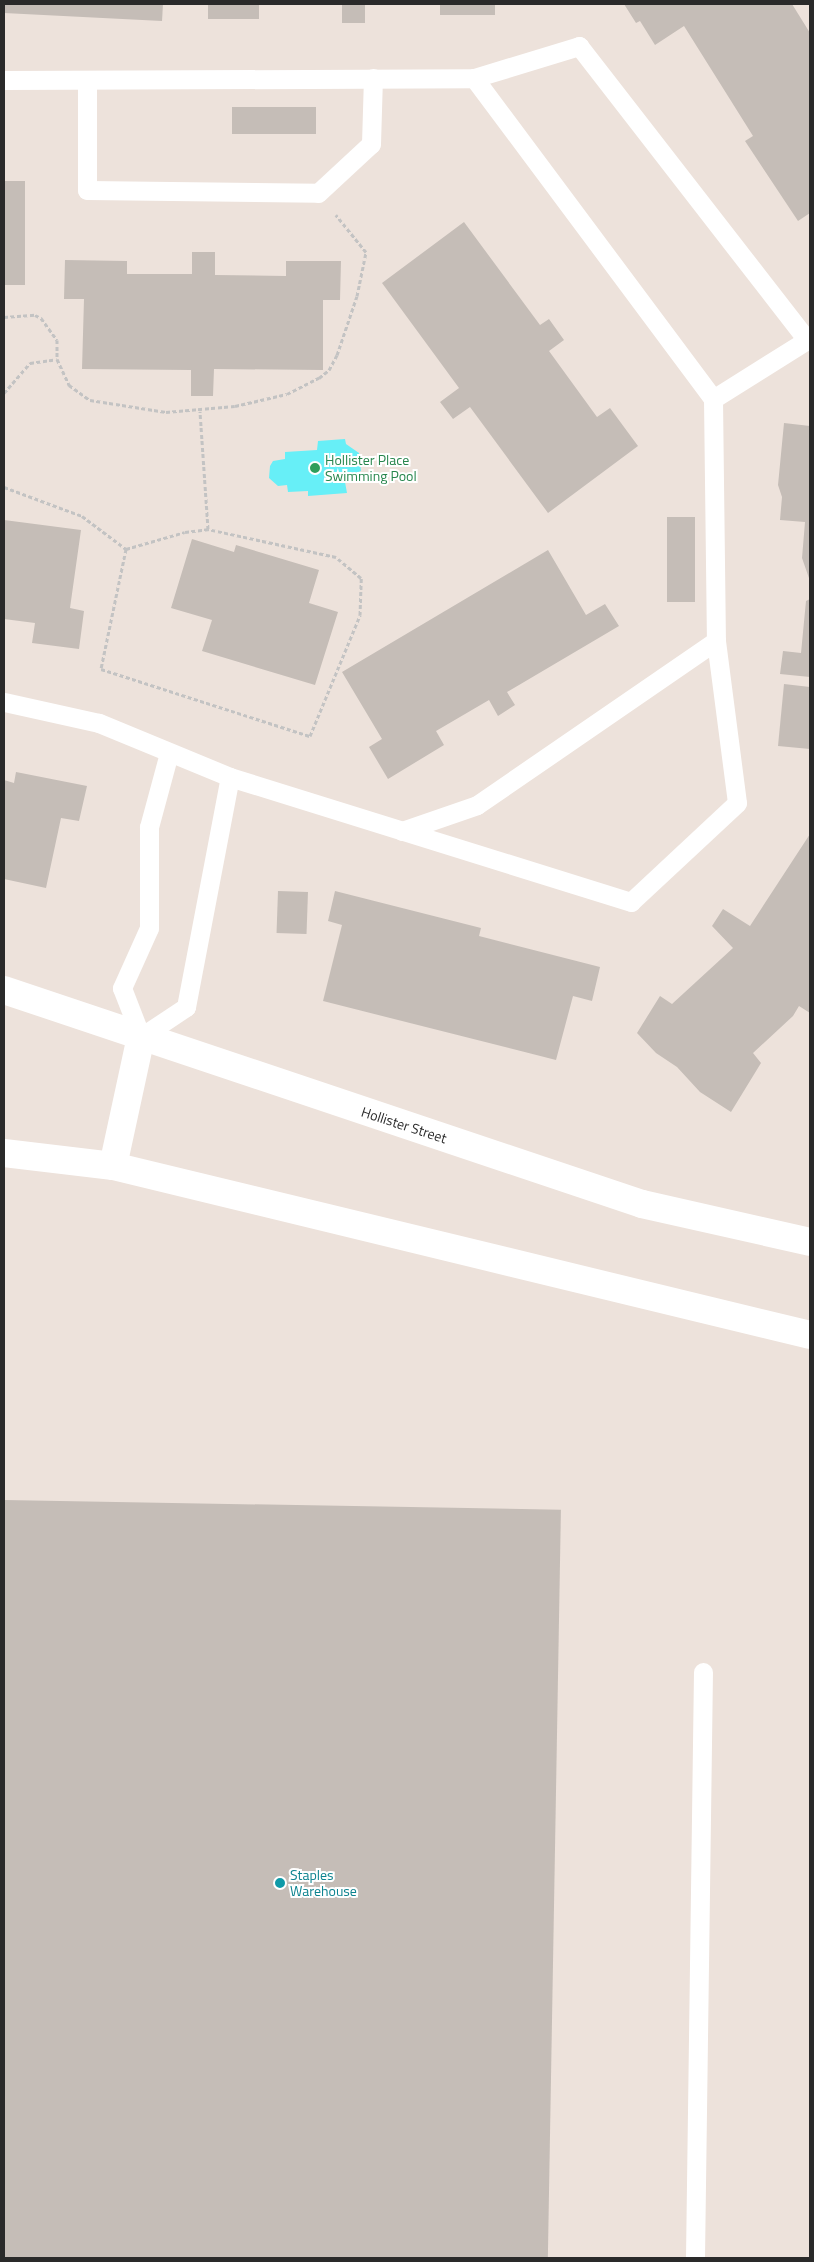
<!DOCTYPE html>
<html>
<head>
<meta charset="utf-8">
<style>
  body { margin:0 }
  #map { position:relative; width:814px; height:2262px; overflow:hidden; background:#ede2db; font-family:"Titillium Web",sans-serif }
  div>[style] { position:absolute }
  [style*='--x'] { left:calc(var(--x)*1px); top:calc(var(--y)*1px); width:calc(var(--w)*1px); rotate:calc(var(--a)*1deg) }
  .water>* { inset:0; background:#67eff7 }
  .building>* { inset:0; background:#c5bdb7; transform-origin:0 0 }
  .path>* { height:3px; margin-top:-1.5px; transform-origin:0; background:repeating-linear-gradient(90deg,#c3c3c3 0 4px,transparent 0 6.5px) }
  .service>* { height:19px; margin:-9.5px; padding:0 9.5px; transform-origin:9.5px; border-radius:9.5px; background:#fff }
  .secondary>* { height:28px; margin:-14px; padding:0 14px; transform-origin:14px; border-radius:14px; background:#fff }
  .dots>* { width:14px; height:14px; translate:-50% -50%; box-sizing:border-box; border:2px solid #fff; border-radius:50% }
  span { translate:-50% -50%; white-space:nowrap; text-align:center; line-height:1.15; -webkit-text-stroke:4px #fff; paint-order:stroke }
  .leisure-label { font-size:14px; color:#27864d }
  .left { translate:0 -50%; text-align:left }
  .street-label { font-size:14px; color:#2a2a2a }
  .culture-label { font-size:14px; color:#0d838f }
  .frame { position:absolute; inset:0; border:5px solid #2a2a2a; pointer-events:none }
</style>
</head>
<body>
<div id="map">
  <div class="water">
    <div style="clip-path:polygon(345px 439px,346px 444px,359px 453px,361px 471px,348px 476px,345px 482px,347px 493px,308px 496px,308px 491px,288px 492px,287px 485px,278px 486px,269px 478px,270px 466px,273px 461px,285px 459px,285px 452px,317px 450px,318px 441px)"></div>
  </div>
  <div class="building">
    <div style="clip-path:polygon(4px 4px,163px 4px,162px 21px,4px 13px)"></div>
    <div style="left:208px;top:4px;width:51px;height:15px"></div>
    <div style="left:342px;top:4px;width:23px;height:19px"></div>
    <div style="left:440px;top:4px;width:55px;height:11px"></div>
    <div style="clip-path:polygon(624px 4px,792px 4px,810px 33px,810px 213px,798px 221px,745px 141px,753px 136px,684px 26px,655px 45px,640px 21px,636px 23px)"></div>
    <div style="left:232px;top:107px;width:84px;height:27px"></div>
    <div style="left:4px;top:181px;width:21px;height:104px"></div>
    <div style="clip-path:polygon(464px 222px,540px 325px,549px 319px,564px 340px,549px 351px,597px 417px,610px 408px,638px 446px,548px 513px,470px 407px,453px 419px,440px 402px,459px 388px,382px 283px)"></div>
    <div style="clip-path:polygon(192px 252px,215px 252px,215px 275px,286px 276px,286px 261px,341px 261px,340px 300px,323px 300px,323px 370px,214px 369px,213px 396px,191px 396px,191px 370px,82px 369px,84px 299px,64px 299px,65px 260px,127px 261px,127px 274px,192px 274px)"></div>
    <div style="clip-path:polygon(784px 423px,810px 426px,810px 581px,802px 558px,805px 522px,780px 520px,782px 497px,778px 485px)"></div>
    <div style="left:667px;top:517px;width:28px;height:85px"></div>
    <div style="clip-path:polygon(4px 520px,81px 530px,70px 608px,84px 611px,79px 649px,32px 643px,35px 623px,4px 619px)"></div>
    <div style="clip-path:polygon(192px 539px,234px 552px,236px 545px,319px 570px,309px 603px,338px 612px,315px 685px,202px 651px,212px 620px,171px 608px)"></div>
    <div style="clip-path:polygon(548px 550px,586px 615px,605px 604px,619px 626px,507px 692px,515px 705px,498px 716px,489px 700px,436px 731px,444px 745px,388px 779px,369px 747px,382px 739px,342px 672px)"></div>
    <div style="clip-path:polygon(810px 599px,810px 677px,780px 674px,783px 651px,801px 653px,806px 601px)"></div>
    <div style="clip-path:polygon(784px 684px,810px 687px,810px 749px,778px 746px)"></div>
    <div style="clip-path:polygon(16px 772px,87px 786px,79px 821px,61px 818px,46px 888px,4px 879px,4px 780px,14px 783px)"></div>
    <div style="clip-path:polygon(810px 834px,810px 1013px,799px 1006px,793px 1016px,753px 1053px,761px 1063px,731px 1112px,700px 1092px,677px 1067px,656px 1053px,637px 1033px,660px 996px,672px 1004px,733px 948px,712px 926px,723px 909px,750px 926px)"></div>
    <div style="left:278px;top:891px;width:30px;height:42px;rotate:2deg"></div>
    <div style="clip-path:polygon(335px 891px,481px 928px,479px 936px,600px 967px,592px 1001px,573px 996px,556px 1060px,323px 1001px,342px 925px,328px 921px)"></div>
    <div style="left:4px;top:1500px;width:557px;height:758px;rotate:1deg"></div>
  </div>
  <div class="path">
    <div style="--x:4;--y:317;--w:31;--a:-4"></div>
    <div style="--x:35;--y:315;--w:7;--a:27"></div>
    <div style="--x:41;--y:318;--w:27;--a:54"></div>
    <div style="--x:57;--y:340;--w:19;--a:90"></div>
    <div style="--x:4;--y:393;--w:40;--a:-49"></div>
    <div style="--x:30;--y:363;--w:27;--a:-8"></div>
    <div style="--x:57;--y:359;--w:29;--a:65"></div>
    <div style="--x:69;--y:385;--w:26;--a:36"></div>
    <div style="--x:90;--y:400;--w:77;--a:9"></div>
    <div style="--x:166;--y:412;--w:69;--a:-5"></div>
    <div style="--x:235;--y:406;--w:53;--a:-13"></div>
    <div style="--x:287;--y:394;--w:36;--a:-27"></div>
    <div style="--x:319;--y:378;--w:13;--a:-39"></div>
    <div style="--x:329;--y:370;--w:17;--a:-62"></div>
    <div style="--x:337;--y:355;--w:62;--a:-71.3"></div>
    <div style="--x:357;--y:296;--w:45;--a:-78.4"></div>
    <div style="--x:366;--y:252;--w:48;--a:-129"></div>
    <div style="--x:4;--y:487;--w:83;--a:20.4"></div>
    <div style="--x:82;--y:516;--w:55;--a:36.9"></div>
    <div style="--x:126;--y:549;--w:123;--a:101.8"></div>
    <div style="--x:101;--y:669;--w:219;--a:17.8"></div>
    <div style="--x:310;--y:736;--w:131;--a:-67.5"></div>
    <div style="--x:360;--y:615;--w:37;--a:-88"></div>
    <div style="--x:361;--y:578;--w:33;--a:-140"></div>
    <div style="--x:336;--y:557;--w:131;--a:-167.7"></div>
    <div style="--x:208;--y:529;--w:118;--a:-93.9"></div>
    <div style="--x:126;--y:549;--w:61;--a:-16.1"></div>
    <div style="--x:185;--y:532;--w:23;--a:-7"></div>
  </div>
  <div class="service">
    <div style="--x:474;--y:78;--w:110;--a:-16.9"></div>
    <div style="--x:579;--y:46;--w:372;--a:52.2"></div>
    <div style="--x:807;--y:340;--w:111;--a:147.9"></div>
    <div style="--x:4;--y:80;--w:470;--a:-0.2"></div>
    <div style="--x:474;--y:78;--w:400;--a:53.3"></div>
    <div style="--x:713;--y:399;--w:242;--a:89.3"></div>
    <div style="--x:716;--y:641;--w:163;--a:82.6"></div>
    <div style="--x:737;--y:803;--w:145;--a:137"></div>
    <div style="--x:631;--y:902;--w:420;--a:-162.7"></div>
    <div style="--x:230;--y:777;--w:142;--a:-157.6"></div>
    <div style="--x:99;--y:723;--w:97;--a:-167.5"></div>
    <div style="--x:87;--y:80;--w:110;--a:90"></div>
    <div style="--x:87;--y:190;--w:231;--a:0.7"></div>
    <div style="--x:318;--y:193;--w:72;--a:-42.8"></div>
    <div style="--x:371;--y:144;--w:66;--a:-88.3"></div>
    <div style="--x:169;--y:753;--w:77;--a:105.1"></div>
    <div style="--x:149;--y:827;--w:101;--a:90"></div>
    <div style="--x:149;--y:928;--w:66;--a:114.2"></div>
    <div style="--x:122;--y:988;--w:53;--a:68.8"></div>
    <div style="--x:141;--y:1037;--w:54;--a:-33.7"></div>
    <div style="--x:186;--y:1007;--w:234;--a:-79.2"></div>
    <div style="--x:402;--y:831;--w:79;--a:-19.1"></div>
    <div style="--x:477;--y:805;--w:290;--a:-34.5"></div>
    <div style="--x:695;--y:2258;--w:586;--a:-89.22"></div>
  </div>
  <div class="secondary">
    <div style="--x:4;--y:990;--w:673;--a:18.54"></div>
    <div style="--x:642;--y:1204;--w:172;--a:12.7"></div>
    <div style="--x:4;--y:1153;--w:110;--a:6.8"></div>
    <div style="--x:113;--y:1166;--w:717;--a:13.63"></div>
    <div style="--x:113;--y:1166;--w:132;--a:-77.8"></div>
  </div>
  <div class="dots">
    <div style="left:315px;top:468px;background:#2e9e5b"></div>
    <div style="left:280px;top:1883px;background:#0f9aa8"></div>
  </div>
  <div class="leisure-label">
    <span class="left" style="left:325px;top:468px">Hollister Place<br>Swimming Pool</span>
  </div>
  <div class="street-label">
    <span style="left:404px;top:1125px;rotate:18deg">Hollister Street</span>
  </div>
  <div class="culture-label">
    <span class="left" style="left:290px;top:1883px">Staples<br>Warehouse</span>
  </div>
  <div class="frame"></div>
</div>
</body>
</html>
